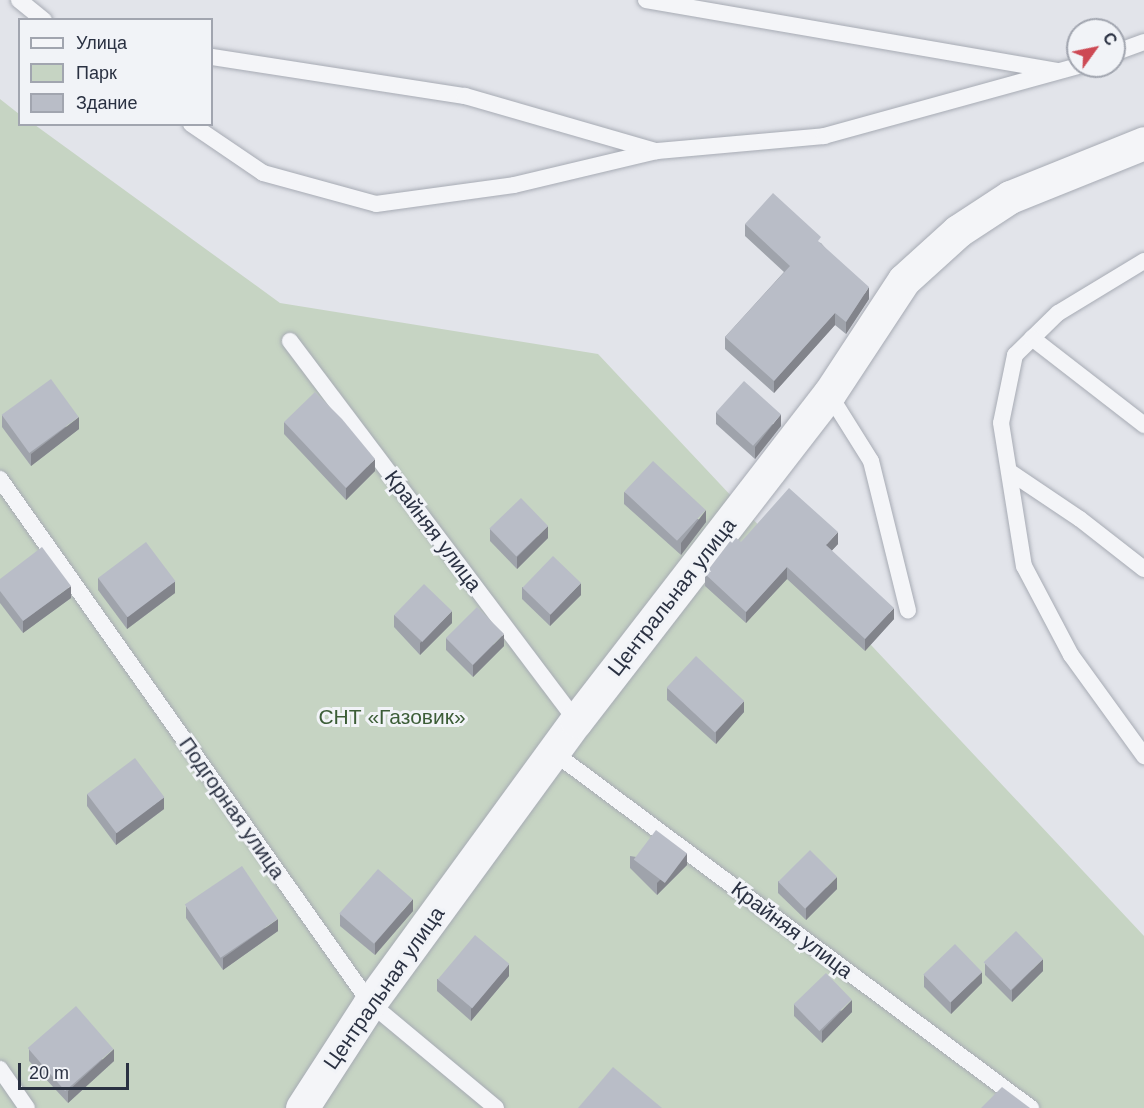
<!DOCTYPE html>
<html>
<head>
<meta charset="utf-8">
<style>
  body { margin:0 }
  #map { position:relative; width:1144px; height:1108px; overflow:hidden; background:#e2e4ea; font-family:Helvetica,sans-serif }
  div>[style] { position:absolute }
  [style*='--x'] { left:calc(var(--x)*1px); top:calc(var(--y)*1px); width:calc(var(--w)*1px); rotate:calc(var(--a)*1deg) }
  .green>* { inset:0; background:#c6d4c3 }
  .roads { filter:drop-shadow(0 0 2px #a7abb4) drop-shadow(0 0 2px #a7abb4) }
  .service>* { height:16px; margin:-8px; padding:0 8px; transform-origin:8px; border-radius:8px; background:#f4f5f8 }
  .minor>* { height:33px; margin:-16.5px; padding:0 16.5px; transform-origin:16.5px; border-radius:16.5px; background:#f4f5f8 }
  .wall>* { inset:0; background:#9fa3ab }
  .shaded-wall>* { inset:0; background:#82848b }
  .building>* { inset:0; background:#b9bdc7; transform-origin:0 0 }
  span { translate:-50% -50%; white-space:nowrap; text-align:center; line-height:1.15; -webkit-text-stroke:6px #f1f3f7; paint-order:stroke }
  .street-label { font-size:21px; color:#2a3142 }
  .park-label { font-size:21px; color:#3c5d37 }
  .legend { position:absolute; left:18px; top:18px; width:195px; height:108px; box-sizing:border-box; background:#f1f3f7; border:2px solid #a1a5af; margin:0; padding:8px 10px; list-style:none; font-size:18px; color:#2a3142 }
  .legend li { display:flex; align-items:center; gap:12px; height:30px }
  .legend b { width:30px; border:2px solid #a1a5af }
  .north { position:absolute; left:1066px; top:18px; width:60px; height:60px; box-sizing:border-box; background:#f1f3f7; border:2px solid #a1a5af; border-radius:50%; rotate:57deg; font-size:16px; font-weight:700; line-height:24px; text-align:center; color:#2a3142 }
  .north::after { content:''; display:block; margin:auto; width:21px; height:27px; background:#cd4954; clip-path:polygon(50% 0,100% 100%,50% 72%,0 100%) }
  .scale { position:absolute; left:18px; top:1063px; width:111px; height:27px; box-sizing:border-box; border:3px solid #2a3142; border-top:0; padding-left:8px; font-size:18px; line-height:21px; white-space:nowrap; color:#2a3142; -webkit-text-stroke:4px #f1f3f7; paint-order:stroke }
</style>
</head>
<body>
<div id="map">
  <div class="green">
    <div style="clip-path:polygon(0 99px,19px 114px,20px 124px,35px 125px,280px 303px,598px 354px,1144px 936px,1144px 1108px,0 1108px)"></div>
  </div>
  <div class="roads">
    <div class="service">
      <div style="--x:19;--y:0;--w:32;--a:39"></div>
      <div style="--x:646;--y:0;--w:417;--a:9.8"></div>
      <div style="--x:1114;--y:53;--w:32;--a:-20"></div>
      <div style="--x:212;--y:57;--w:256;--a:8.8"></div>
      <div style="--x:465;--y:96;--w:199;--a:16.1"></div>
      <div style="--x:191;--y:124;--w:87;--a:34.2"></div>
      <div style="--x:263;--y:173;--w:117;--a:15.3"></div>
      <div style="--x:376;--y:204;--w:139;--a:-7.8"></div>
      <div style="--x:514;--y:185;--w:147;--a:-13.4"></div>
      <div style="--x:657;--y:151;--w:168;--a:-5.1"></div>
      <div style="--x:824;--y:136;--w:264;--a:-15.4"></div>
      <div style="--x:1144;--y:261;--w:100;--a:148.8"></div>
      <div style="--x:1058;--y:313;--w:60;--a:135.7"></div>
      <div style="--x:1015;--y:355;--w:69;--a:101.6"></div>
      <div style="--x:1001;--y:423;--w:145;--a:80.9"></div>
      <div style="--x:1024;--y:566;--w:101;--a:62.2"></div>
      <div style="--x:1071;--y:655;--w:125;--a:54.1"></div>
      <div style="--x:1032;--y:338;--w:142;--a:37.8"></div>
      <div style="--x:290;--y:341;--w:476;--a:53"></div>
      <div style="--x:829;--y:394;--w:79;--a:57.9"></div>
      <div style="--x:871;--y:461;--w:154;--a:76.1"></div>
      <div style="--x:1010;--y:472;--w:84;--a:33.9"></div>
      <div style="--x:1080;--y:519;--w:81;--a:38"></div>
      <div style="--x:0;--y:479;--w:641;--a:54.77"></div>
      <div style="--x:370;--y:1003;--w:164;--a:39.8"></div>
      <div style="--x:553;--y:752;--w:596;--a:36.68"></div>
      <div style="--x:0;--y:1069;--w:47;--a:55.3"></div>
    </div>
    <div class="minor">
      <div style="--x:302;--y:1108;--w:125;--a:-57.1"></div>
      <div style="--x:370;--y:1003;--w:349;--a:-53.9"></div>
      <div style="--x:576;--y:721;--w:413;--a:-52.3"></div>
      <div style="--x:829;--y:394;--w:136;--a:-56.7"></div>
      <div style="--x:904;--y:280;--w:73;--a:-42.2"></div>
      <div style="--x:958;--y:231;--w:62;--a:-33.2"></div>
      <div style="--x:1010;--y:197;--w:144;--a:-21.9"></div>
    </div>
  </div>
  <div class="wall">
    <div style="clip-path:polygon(745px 224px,821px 243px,869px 299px,846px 334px,835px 325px,774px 393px,725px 349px,725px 337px,784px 272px,745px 236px)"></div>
    <div style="clip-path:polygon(716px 412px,781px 426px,755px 459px,716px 424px)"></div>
    <div style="clip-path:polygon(2px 415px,79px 429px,31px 466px,2px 427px)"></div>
    <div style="clip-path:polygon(284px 422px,375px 471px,346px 500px,284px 434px)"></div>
    <div style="clip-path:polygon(624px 492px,706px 522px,681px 555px,624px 504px)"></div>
    <div style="clip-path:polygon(490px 529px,548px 538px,517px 569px,490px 541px)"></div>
    <div style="clip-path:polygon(741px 542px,838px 544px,831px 551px,894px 619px,865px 651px,787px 579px,746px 623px,705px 586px,705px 574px)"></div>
    <div style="clip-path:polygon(98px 578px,175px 593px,127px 629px,98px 590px)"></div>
    <div style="clip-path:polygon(0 579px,71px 598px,23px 633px,0 603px)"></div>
    <div style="clip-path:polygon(522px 587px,581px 595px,550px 626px,522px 599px)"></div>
    <div style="clip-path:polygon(394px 615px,452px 623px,420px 655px,394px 627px)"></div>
    <div style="clip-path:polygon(446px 638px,504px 646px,473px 677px,446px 650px)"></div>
    <div style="clip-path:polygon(667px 688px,744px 712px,716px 744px,667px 700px)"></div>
    <div style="clip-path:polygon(87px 794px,164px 809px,116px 845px,87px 806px)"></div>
    <div style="clip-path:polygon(630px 856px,687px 865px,657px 895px,630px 868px)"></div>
    <div style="clip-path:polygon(778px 881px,837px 889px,806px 920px,778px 893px)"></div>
    <div style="clip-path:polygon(186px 906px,278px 931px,223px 970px,186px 918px)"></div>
    <div style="clip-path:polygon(413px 911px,375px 955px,340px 926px,340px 914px)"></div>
    <div style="clip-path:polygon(985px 963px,1043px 971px,1012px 1002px,985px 975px)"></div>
    <div style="clip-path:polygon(924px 975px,982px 983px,951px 1014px,924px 987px)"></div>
    <div style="clip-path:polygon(509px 976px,471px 1021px,437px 991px,437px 979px)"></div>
    <div style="clip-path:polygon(794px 1004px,852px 1012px,822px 1043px,794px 1016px)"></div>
    <div style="clip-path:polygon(29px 1049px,114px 1061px,68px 1103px,29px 1061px)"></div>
  </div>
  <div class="shaded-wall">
    <div style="clip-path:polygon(869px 287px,869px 299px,846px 334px,846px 322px)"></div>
    <div style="clip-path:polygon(835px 313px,835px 325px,774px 393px,774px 381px)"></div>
    <div style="clip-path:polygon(781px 414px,781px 426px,755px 459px,755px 447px)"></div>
    <div style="clip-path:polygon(79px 417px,79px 429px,31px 466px,31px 454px)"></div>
    <div style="clip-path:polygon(375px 459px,375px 471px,346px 500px,346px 488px)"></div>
    <div style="clip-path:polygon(706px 510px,706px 522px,681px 555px,681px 543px)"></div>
    <div style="clip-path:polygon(548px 526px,548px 538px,517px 569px,517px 557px)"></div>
    <div style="clip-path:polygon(838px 532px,838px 544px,826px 557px,826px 545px)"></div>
    <div style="clip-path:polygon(787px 567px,787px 579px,746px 623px,746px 612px)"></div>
    <div style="clip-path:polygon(175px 581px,175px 593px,127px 629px,127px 617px)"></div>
    <div style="clip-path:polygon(581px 583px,581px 595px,550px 626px,550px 614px)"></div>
    <div style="clip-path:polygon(71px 586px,71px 598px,23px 633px,23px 621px)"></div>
    <div style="clip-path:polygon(894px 608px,894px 619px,865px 651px,865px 639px)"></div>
    <div style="clip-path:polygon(452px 611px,452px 623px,420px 655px,420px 643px)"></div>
    <div style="clip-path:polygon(504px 634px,504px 646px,473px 677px,473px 665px)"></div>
    <div style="clip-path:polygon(744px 701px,744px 712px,716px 744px,716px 732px)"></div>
    <div style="clip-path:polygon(164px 797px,164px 809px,116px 845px,116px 833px)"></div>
    <div style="clip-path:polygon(687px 853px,687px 865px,657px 895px,657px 883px)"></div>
    <div style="clip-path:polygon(837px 877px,837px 889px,806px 920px,806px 908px)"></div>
    <div style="clip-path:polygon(413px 899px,413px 911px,375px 955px,375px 943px)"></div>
    <div style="clip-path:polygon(278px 919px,278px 931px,223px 970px,223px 958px)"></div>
    <div style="clip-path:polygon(1043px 959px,1043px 971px,1012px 1002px,1012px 990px)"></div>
    <div style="clip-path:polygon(509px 964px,509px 976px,471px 1021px,471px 1009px)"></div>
    <div style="clip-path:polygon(982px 972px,982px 983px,951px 1014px,951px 1002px)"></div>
    <div style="clip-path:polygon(852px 1000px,852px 1012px,822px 1043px,822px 1031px)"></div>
    <div style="clip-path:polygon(114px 1049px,114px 1061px,68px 1103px,68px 1091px)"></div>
  </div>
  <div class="building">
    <div style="clip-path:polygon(773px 193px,821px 237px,818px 241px,869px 287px,846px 322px,835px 313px,774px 381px,725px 337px,790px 266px,745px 224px)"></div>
    <div style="left:51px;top:379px;width:47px;height:61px;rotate:54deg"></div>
    <div style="left:744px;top:381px;width:50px;height:42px;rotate:42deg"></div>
    <div style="clip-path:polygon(315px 392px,342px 419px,375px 459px,346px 488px,284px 422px)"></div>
    <div style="left:653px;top:461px;width:72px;height:42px;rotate:43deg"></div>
    <div style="clip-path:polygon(789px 488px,838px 532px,826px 545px,894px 608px,865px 639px,787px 567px,746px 612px,705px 574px,734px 536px,741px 542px)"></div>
    <div style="left:521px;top:498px;width:39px;height:44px;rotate:46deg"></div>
    <div style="left:146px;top:542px;width:49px;height:60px;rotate:53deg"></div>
    <div style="clip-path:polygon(42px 547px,71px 586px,23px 621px,0 591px,0 579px)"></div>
    <div style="left:553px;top:556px;width:39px;height:44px;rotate:44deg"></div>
    <div style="left:424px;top:584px;width:39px;height:43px;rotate:44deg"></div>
    <div style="left:477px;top:607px;width:38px;height:44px;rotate:45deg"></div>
    <div style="left:696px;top:656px;width:66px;height:43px;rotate:43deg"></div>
    <div style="left:135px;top:758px;width:49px;height:60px;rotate:53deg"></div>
    <div style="left:656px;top:830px;width:39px;height:37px;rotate:37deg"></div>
    <div style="left:810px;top:850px;width:38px;height:45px;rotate:45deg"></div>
    <div style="left:242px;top:866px;width:64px;height:69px;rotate:56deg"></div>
    <div style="left:378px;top:869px;width:46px;height:59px;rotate:41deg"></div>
    <div style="left:1016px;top:931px;width:39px;height:45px;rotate:46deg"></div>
    <div style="left:475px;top:935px;width:45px;height:58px;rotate:40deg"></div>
    <div style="left:955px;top:944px;width:39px;height:44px;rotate:46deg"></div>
    <div style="left:826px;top:973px;width:37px;height:45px;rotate:46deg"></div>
    <div style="left:76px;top:1006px;width:57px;height:64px;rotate:49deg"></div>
    <div style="clip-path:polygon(613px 1067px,662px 1108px,578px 1108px)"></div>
    <div style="clip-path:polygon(1002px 1087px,1030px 1108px,981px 1108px)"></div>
  </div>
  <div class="street-label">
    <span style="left:433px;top:531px;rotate:53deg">Крайняя улица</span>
    <span style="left:672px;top:597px;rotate:-52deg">Центральная улица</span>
    <span style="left:232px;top:808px;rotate:55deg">Подгорная улица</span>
    <span style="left:792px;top:930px;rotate:37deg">Крайняя улица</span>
    <span style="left:384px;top:988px;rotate:-55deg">Центральная улица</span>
  </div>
  <div class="park-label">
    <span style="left:392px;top:717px">СНТ «Газовик»</span>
  </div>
  <ul class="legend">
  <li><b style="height:8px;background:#f4f5f8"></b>Улица</li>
  <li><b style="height:16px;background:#c6d4c3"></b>Парк</li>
  <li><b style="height:16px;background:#b9bdc7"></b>Здание</li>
  </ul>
  <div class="north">С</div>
  <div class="scale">20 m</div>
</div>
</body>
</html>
